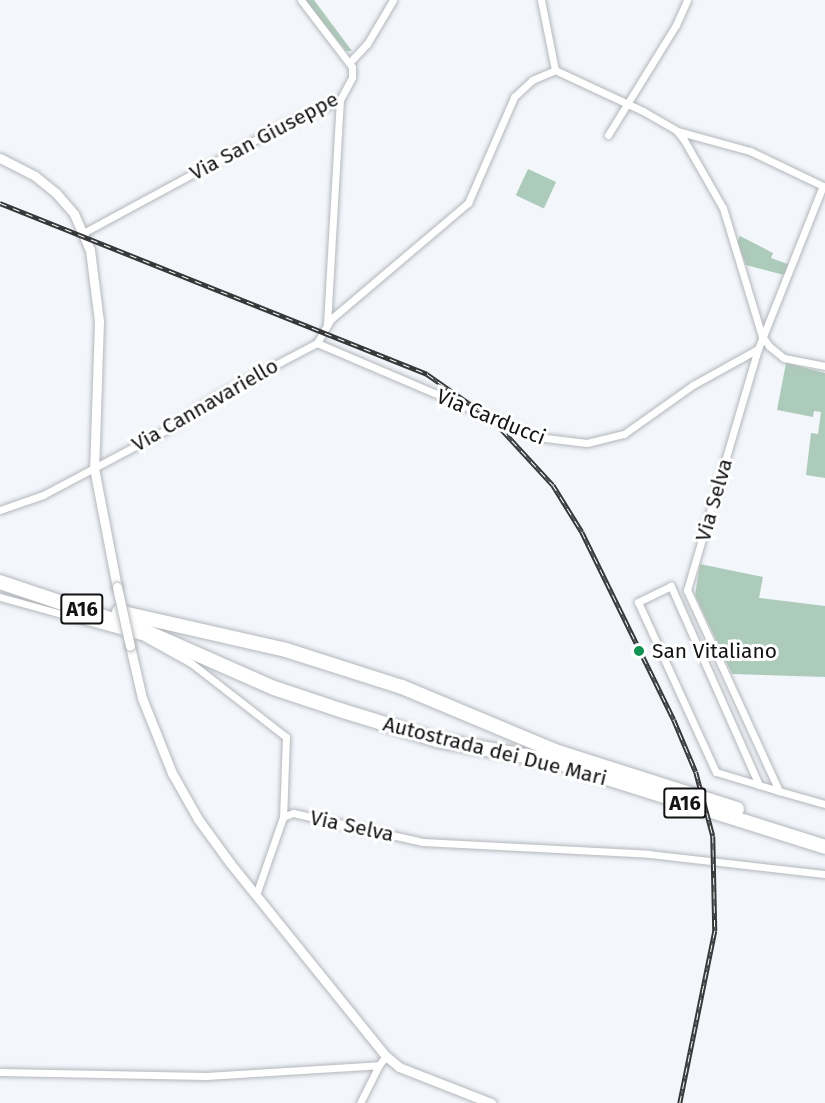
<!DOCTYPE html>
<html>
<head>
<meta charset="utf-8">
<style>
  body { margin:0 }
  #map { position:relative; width:825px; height:1103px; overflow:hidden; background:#f3f6fb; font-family:"Fira Sans",sans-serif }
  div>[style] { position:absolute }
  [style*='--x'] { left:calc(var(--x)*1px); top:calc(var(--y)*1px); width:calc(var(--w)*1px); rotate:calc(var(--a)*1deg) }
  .green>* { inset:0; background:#adcbba; transform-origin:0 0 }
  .roads { filter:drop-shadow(0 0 2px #b3b7bb) drop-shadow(0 0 2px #b3b7bb) }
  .minor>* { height:7px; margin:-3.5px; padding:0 3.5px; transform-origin:3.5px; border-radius:3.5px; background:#fff }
  .tertiary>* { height:9px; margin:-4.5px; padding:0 4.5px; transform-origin:4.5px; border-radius:4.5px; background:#fff }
  .motorway>* { height:14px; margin:-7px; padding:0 7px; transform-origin:7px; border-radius:7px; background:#fff }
  .rail>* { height:4.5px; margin-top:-2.25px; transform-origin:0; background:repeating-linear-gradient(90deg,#fff 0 7px,#36383a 0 14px); box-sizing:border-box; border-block:2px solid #36383a }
  .bridges { filter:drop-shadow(0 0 2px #b3b7bb) drop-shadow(0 0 2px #b3b7bb) }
  .tertiary-bridge>* { height:9px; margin:-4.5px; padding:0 4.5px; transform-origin:4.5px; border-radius:4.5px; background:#fff }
  .dots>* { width:16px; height:16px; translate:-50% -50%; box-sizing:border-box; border:3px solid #fff; border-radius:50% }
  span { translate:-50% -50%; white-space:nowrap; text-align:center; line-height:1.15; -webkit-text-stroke:6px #fff; paint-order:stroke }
  .shield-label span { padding:2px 4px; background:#fff; border:2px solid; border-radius:4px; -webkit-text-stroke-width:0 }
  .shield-label { font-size:20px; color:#121315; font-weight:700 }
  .street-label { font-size:21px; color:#121315 }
  .poi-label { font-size:21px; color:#121315 }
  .left { translate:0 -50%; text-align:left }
</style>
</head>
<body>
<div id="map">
  <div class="green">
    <div style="clip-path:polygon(305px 0,314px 0,352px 51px,346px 51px)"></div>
    <div style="left:528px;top:169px;width:31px;height:29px;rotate:25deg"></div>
    <div style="clip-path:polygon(740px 236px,773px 253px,771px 258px,790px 265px,784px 275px,746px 265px,737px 242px)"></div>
    <div style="clip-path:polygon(786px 363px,825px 373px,825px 478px,806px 475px,811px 433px,818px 434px,821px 412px,814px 411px,813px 417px,777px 410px)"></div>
    <div style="clip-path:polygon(700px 564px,763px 577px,759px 598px,825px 606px,825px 677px,732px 674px,695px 595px)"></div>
  </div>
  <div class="roads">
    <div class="minor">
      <div style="--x:541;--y:0;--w:71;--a:78.7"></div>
      <div style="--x:555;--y:70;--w:97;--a:25"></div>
      <div style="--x:643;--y:111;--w:39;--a:30"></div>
      <div style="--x:677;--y:131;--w:11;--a:52"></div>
      <div style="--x:684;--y:140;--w:78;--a:60.2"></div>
      <div style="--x:723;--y:208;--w:134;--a:73.1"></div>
      <div style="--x:762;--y:336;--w:12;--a:55"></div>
      <div style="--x:769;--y:346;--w:19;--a:39"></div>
      <div style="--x:784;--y:358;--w:42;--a:11"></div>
      <div style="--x:350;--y:62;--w:25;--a:-47"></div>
      <div style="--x:367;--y:44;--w:51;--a:-59.4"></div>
      <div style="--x:677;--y:131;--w:76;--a:15.3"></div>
      <div style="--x:750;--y:151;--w:83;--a:25.6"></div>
      <div style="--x:608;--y:135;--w:129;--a:-58.3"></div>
      <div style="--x:676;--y:25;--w:27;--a:-66"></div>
      <div style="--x:85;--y:232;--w:223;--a:-28.4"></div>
      <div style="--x:281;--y:126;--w:64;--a:-23.8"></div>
      <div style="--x:340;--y:100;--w:26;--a:-62"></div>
      <div style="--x:352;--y:77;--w:10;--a:-90"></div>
      <div style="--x:352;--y:67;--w:84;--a:-127.3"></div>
      <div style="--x:327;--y:324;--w:224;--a:-86.7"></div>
      <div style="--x:317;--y:343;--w:239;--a:23.1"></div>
      <div style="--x:537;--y:437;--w:50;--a:6.8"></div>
      <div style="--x:587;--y:443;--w:38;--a:-14"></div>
      <div style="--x:624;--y:434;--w:85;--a:-35.4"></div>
      <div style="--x:693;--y:385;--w:74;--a:-29"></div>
      <div style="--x:317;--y:343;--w:28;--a:-60"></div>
      <div style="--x:331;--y:319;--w:180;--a:-40.3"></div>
      <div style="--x:468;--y:203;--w:116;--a:-66.5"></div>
      <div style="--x:514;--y:97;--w:25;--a:-43"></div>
      <div style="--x:532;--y:80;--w:25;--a:-23"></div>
      <div style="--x:0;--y:510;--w:46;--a:-19.2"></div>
      <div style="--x:43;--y:495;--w:137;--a:-27.9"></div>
      <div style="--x:164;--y:431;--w:65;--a:-33.7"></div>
      <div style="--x:218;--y:395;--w:112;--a:-27.7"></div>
      <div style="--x:0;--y:597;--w:147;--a:15.4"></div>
      <div style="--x:142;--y:636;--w:56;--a:28.9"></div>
      <div style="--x:191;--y:663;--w:120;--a:37.9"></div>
      <div style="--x:286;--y:737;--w:80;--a:92.1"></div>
      <div style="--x:759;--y:785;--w:218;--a:-113.9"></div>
      <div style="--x:671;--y:586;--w:37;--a:154"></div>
      <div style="--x:638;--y:602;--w:187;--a:65.4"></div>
      <div style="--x:716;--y:772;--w:45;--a:16.8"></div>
      <div style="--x:759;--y:785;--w:21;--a:17"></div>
      <div style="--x:779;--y:791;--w:48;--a:15.8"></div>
      <div style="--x:779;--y:791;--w:221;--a:-114.6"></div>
      <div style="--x:687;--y:590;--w:251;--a:-73.6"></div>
      <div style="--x:758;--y:349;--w:175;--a:-68.3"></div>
      <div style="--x:256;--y:895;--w:83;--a:-70.9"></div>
      <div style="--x:283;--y:817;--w:11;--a:-22"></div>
      <div style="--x:293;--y:813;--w:133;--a:12.6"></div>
      <div style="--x:423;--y:842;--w:226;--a:3"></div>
      <div style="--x:649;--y:854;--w:177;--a:6.5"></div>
      <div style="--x:0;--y:1072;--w:206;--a:1.1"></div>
      <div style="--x:206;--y:1076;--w:173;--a:-3.6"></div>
      <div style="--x:379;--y:1065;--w:11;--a:-52"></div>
      <div style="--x:360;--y:1103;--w:42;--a:-63.4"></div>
    </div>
    <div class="tertiary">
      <div style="--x:0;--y:158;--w:39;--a:27"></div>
      <div style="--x:35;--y:176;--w:27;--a:39"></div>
      <div style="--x:56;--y:193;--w:28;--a:49"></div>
      <div style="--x:74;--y:214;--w:39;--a:66"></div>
      <div style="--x:90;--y:250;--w:72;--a:82.8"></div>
      <div style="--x:99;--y:321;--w:147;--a:91.9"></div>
      <div style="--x:94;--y:468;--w:121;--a:79.1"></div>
      <div style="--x:130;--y:646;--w:53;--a:77"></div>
      <div style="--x:142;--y:698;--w:81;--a:68.2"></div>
      <div style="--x:172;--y:773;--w:53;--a:60.5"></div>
      <div style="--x:198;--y:819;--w:54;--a:54"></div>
      <div style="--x:230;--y:863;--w:248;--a:51.1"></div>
      <div style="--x:386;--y:1056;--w:17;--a:40"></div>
      <div style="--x:399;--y:1067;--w:99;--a:21.4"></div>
    </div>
    <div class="motorway">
      <div style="--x:0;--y:582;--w:148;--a:18.6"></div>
      <div style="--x:140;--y:629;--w:146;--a:23.8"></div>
      <div style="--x:274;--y:688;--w:70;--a:18.4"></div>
      <div style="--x:340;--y:710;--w:102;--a:17.2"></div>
      <div style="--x:437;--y:740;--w:118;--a:10.3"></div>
      <div style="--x:553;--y:761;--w:285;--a:17.5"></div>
      <div style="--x:119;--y:612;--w:171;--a:12.8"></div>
      <div style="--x:286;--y:650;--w:122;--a:17.7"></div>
      <div style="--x:402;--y:687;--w:166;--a:22.7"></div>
      <div style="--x:555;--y:751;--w:191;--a:17.7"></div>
    </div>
  </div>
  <div class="rail">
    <div style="--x:0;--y:203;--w:460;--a:21.8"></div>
    <div style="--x:427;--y:374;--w:80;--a:34.9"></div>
    <div style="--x:493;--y:420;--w:88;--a:47.3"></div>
    <div style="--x:553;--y:485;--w:55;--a:58.3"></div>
    <div style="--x:582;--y:532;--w:209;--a:63.9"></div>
    <div style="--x:674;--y:720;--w:56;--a:67.1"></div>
    <div style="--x:696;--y:772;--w:66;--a:75.1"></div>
    <div style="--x:713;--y:836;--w:95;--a:88.8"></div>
    <div style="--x:715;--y:931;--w:176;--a:101.5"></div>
  </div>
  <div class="bridges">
    <div class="tertiary-bridge">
      <div style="--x:117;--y:587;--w:60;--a:77.6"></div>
    </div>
  </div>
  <div class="dots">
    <div style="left:639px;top:651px;background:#109250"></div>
  </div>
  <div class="shield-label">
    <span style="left:82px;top:609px">A16</span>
    <span style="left:685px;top:803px">A16</span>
  </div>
  <div class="street-label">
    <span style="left:264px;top:136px;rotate:-28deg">Via San Giuseppe</span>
    <span style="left:205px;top:405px;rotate:-30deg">Via Cannavariello</span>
    <span style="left:491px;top:417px;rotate:22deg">Via Carducci</span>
    <span style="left:714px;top:500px;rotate:-74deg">Via Selva</span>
    <span style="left:495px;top:751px;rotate:14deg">Autostrada dei Due Mari</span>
    <span style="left:352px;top:826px;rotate:12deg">Via Selva</span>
  </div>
  <div class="poi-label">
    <span class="left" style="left:652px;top:651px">San Vitaliano</span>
  </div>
</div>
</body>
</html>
